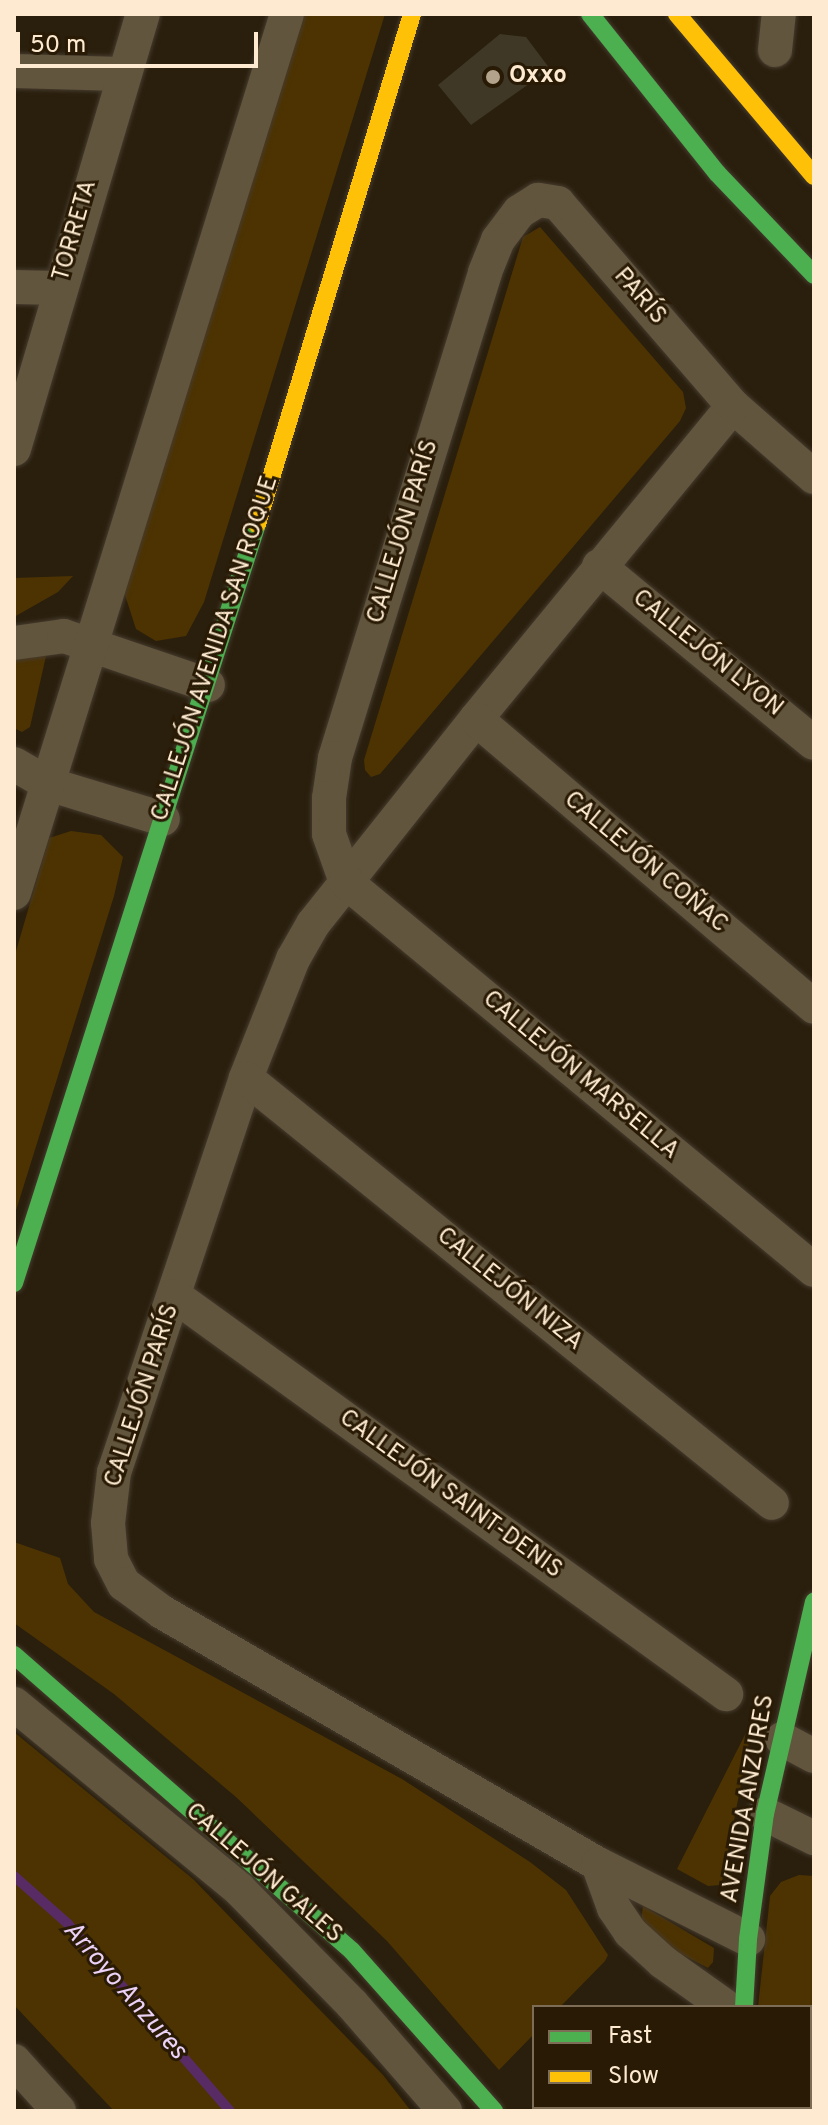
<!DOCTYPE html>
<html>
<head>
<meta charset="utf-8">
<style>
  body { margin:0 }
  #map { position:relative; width:828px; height:2125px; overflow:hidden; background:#2a1f0d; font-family:Overpass,sans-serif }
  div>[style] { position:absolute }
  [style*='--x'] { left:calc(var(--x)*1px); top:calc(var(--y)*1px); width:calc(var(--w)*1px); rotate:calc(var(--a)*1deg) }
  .green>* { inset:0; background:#4d3302 }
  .stream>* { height:10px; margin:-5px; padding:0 5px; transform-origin:5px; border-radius:5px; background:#582b64 }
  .building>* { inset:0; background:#403826; transform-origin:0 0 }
  .roads { filter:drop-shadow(0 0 2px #453b2e) drop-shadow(0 0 2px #453b2e) }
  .street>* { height:34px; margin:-17px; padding:0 17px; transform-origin:17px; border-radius:17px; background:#62553d }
  .fast>* { height:18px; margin:-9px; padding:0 9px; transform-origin:9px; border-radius:9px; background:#4caf50 }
  .slow>* { height:18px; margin:-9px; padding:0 9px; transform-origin:9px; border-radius:9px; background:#ffc107 }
  .dots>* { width:22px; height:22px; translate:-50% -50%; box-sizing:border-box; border:4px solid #281a05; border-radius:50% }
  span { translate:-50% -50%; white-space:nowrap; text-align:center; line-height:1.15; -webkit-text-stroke:6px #281a05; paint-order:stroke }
  .poi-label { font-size:24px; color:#fdead0; font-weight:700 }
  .left { translate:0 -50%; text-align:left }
  .street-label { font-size:24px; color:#fdead0 }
  .water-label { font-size:26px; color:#edd2f8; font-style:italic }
  .frame { position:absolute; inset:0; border:16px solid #fdead0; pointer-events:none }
  .legend { position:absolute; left:532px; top:2005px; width:280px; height:104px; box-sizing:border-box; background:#281a05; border:2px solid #7d6d56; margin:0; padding:10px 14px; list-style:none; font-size:24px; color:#fdead0 }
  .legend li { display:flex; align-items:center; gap:16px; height:40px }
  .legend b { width:40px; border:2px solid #7d6d56 }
  .scale { position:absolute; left:16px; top:32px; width:242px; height:36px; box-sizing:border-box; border:4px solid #fdead0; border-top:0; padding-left:10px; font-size:24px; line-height:28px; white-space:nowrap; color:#fdead0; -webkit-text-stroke:6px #281a05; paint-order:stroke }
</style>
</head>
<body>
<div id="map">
  <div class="green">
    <div style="clip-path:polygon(302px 14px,385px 14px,204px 602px,186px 636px,156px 641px,136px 629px,124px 592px)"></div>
    <div style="clip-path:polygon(540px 227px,683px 392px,686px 408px,680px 421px,380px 774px,371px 777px,365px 770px,364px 760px,523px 237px)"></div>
    <div style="clip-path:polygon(73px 576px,58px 592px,14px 617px,14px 578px)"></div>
    <div style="clip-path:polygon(48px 647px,30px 727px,22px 732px,14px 728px,14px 655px)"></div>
    <div style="clip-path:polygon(71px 831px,101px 835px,123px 857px,114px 896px,14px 1217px,14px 958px,49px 838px)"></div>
    <div style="clip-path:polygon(14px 1542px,60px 1558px,68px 1584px,94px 1612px,402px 1779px,530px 1862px,566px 1890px,608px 1955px,605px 1961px,560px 2007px,534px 2007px,534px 2034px,499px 2070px,387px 1941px,236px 1797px,114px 1694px,14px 1623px)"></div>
    <div style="clip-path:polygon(754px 1717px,723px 1877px,721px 1885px,708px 1886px,677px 1869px)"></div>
    <div style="clip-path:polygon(14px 1732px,193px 1879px,383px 2075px,411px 2111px,114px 2111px,14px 2005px)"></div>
    <div style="clip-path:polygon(799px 1875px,814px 1876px,814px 2111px,758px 2111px,758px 2107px,810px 2107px,810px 2007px,758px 2007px,770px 1896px,781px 1882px)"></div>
    <div style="clip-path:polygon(643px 1906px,714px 1948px,713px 1962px,708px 1968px,660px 1943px,641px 1921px)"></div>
  </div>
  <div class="stream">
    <div style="--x:14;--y:1876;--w:72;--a:41.6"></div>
    <div style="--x:68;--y:1924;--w:247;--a:49.1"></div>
  </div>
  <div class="building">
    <div style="clip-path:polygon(500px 34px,526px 37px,550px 69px,471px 125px,438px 85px)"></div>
    <div style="left:591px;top:2107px;width:77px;height:4px"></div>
  </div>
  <div class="roads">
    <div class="street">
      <div style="--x:775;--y:50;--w:36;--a:-84"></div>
      <div style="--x:14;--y:71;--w:108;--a:1.6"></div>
      <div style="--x:14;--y:287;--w:45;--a:1.3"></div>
      <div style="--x:733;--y:406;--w:405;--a:129.4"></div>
      <div style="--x:476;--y:719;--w:262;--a:128.5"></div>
      <div style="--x:313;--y:924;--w:40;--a:119.7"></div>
      <div style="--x:293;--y:959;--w:128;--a:111.6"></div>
      <div style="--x:246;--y:1078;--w:416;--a:108.5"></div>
      <div style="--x:114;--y:1472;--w:51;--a:96.7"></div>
      <div style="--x:108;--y:1523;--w:36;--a:85"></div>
      <div style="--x:111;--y:1559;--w:28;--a:63"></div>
      <div style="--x:124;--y:1584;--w:47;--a:36.4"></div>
      <div style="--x:162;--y:1612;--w:504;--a:30.03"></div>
      <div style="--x:598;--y:1864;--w:168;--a:26.6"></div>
      <div style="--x:14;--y:449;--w:454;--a:-73.5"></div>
      <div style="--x:814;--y:477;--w:108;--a:-138.8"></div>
      <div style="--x:733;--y:406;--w:268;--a:-130.8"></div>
      <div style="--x:558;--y:203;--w:20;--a:-171"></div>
      <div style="--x:538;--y:200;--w:22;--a:148"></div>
      <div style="--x:519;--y:212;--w:35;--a:127"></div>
      <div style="--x:498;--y:240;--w:35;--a:112"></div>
      <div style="--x:485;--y:273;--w:508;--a:107.19"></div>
      <div style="--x:335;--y:758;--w:40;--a:98.5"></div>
      <div style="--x:329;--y:798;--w:36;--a:90"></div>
      <div style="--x:329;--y:834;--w:51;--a:70.5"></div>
      <div style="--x:346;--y:882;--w:608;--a:39.66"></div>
      <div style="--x:599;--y:566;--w:278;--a:39.5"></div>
      <div style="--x:14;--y:643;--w:50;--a:-8"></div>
      <div style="--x:64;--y:636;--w:152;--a:18.8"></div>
      <div style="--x:476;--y:719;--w:444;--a:40.4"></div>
      <div style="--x:14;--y:764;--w:39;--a:30"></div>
      <div style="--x:48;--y:784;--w:120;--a:16.9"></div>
      <div style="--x:14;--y:893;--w:920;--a:-72.75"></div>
      <div style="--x:246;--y:1078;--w:676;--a:38.94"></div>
      <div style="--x:175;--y:1296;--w:680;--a:35.84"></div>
      <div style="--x:14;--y:1704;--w:291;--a:39.4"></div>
      <div style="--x:239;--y:1889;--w:161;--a:45.5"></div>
      <div style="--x:352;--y:2004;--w:142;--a:49"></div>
      <div style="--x:782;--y:1739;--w:36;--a:28"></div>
      <div style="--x:765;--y:1814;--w:55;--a:26.1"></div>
      <div style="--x:598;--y:1864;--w:47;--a:70"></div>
      <div style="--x:614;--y:1908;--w:29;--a:56"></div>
      <div style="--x:630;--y:1932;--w:45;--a:42.3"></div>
      <div style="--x:663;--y:1962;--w:77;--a:35.5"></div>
      <div style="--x:14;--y:2061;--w:67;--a:48"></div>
    </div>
    <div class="fast">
      <div style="--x:590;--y:14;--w:203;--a:51.4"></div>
      <div style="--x:717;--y:173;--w:141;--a:46.4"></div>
      <div style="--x:14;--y:1283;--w:797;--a:-72.25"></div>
      <div style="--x:14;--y:1655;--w:449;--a:41.2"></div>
      <div style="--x:352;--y:1951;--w:214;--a:48.4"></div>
      <div style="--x:744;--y:2007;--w:68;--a:-86.6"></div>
      <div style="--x:748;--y:1939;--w:126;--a:-82.3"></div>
      <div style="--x:765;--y:1814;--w:218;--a:-77"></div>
      <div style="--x:745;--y:2107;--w:4;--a:90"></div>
    </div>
    <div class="slow">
      <div style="--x:677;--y:14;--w:212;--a:49.8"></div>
      <div style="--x:257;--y:524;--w:533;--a:-73.09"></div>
    </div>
  </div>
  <div class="dots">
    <div style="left:493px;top:77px;background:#b3a38c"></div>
  </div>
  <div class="poi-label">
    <span class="left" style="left:509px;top:77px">Oxxo</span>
  </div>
  <div class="street-label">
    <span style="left:76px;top:231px;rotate:-74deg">TORRETA</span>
    <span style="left:639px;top:297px;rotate:49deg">PARÍS</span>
    <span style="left:404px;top:532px;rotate:-73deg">CALLEJÓN PARÍS</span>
    <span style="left:216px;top:649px;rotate:-72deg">CALLEJÓN AVENIDA SAN ROQUE</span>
    <span style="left:707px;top:654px;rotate:39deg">CALLEJÓN LYON</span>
    <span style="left:645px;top:863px;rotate:40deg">CALLEJÓN COÑAC</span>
    <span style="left:580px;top:1076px;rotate:40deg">CALLEJÓN MARSELLA</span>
    <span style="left:509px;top:1290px;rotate:39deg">CALLEJÓN NIZA</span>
    <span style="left:143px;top:1396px;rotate:-72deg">CALLEJÓN PARÍS</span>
    <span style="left:450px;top:1495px;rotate:36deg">CALLEJÓN SAINT-DENIS</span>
    <span style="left:749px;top:1799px;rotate:-80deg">AVENIDA ANZURES</span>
    <span style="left:263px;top:1874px;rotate:41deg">CALLEJÓN GALES</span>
  </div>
  <div class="water-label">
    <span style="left:124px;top:1991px;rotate:49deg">Arroyo Anzures</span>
  </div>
  <div class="frame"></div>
  <ul class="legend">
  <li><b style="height:10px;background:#4caf50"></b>Fast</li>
  <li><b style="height:10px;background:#ffc107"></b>Slow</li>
  </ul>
  <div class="scale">50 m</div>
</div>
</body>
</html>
